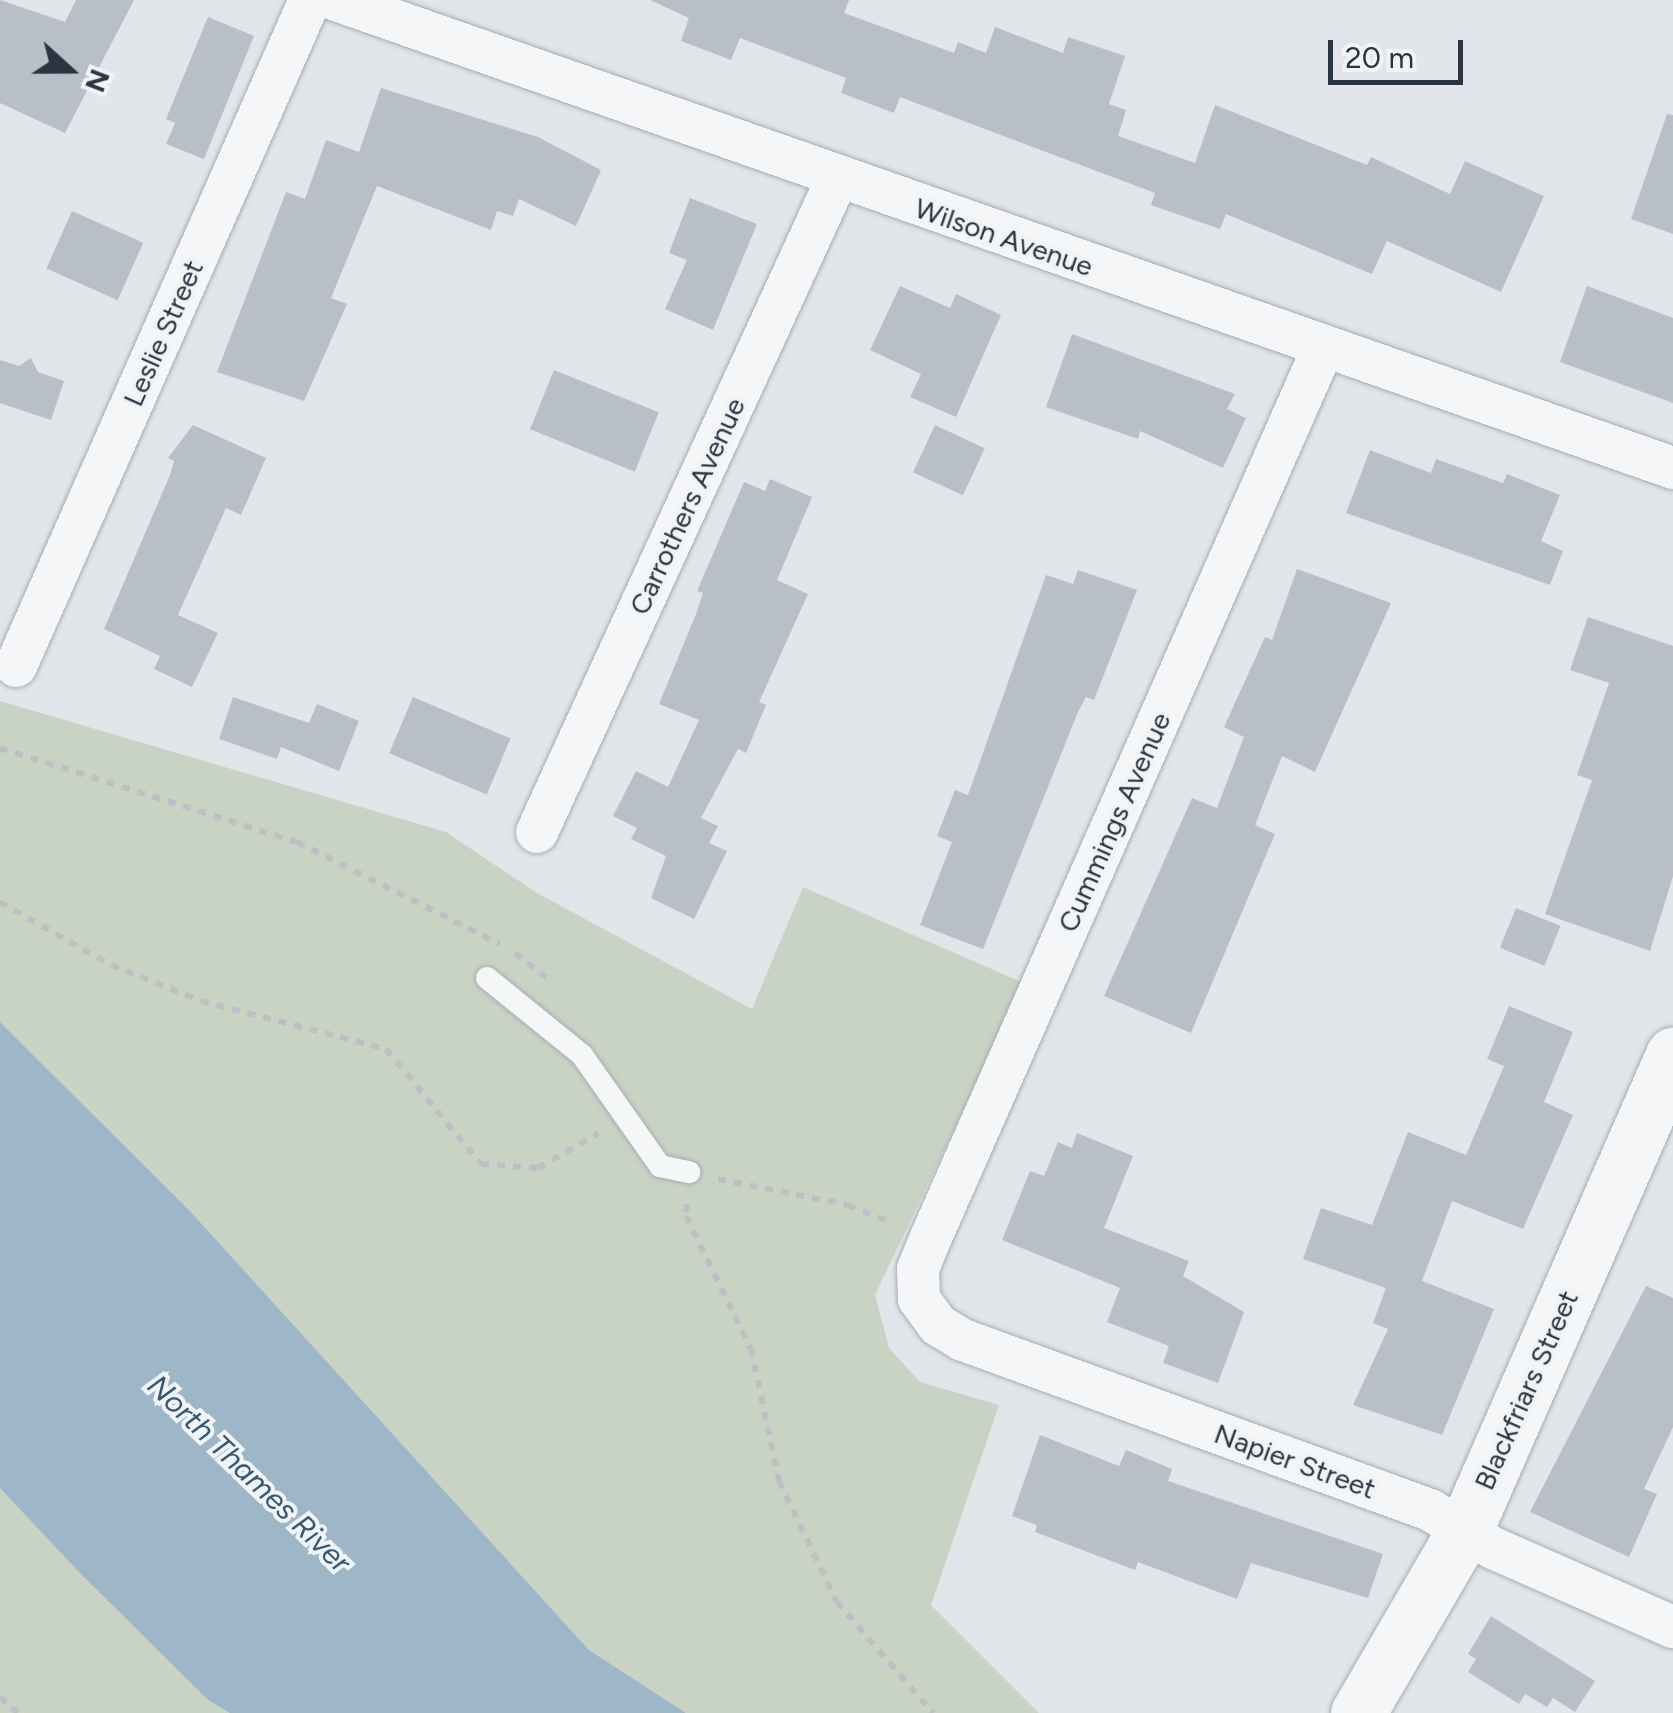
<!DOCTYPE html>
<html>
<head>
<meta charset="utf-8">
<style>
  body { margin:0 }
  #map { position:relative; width:1673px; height:1713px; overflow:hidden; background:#e2e6ea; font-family:Figtree,sans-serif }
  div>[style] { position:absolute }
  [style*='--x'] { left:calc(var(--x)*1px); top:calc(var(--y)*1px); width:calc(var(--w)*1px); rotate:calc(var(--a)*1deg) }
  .green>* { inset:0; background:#c9d3c3 }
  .water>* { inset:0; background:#9eb7c8 }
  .building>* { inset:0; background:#b9bfc6; transform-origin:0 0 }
  .path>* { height:6px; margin-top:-3px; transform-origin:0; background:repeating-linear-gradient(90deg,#bbc0c5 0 8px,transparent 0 16px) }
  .roads { filter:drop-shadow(0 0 2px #a7adb4) drop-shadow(0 0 2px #a7adb4) }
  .service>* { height:22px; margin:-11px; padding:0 11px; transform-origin:11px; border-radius:11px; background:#f4f6f8 }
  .minor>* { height:42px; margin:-21px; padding:0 21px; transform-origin:21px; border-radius:21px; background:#f4f6f8 }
  .tertiary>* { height:55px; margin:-27.5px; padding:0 27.5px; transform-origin:27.5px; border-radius:27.5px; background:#f4f6f8 }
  span { translate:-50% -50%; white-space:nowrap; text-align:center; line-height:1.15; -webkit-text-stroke:8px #f1f4f7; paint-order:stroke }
  .street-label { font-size:28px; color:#2a3541 }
  .water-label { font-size:30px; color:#355874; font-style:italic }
  .north { position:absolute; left:20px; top:20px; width:100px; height:100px; -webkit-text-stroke:8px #f1f4f7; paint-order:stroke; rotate:111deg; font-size:28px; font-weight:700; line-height:40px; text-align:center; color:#2a3541 }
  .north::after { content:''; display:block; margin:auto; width:35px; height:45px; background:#2a3541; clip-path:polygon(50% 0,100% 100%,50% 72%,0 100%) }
  .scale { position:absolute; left:1328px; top:40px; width:135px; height:45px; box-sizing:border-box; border:5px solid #2a3541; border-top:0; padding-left:12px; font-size:30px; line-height:35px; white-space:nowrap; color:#2a3541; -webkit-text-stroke:8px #f1f4f7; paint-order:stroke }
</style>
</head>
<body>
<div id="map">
  <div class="green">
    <div style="clip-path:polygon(0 701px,446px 832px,537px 893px,752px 1009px,803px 887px,1024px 983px,875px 1295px,889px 1348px,920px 1382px,999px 1405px,931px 1605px,1039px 1713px,686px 1713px,589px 1650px,190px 1211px,0 1022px)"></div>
    <div style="clip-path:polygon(0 1460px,264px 1713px,0 1713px)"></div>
  </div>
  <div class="water">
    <div style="clip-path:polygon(0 1022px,190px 1211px,589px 1650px,686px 1713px,230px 1713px,208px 1700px,77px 1570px,0 1488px)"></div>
  </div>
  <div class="building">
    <div style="clip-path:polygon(0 0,65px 22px,76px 0,134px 0,65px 133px,0 103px)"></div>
    <div style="clip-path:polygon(650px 0,849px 0,844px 13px,954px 53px,958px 42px,986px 53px,995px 27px,1063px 53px,1068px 37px,1125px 56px,1109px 104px,1126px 110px,1118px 136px,1195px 163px,1215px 105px,1367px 165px,1371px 157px,1450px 194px,1465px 161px,1544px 196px,1501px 292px,1387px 241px,1372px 274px,1226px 214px,1220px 229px,1151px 205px,1155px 193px,900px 97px,894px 113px,841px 93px,846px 78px,740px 38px,731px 60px,681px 41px,689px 18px)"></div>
    <div style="clip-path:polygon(208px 17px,254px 36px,204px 159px,166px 144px,175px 123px,166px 119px)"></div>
    <div style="clip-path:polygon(381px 88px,538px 137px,601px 170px,576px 226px,519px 199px,513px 216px,497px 211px,491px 230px,377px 186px,331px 298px,347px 304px,304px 401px,217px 372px,286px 192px,305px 199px,326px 140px,359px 152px)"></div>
    <div style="clip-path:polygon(1667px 114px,1673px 115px,1673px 234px,1631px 219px)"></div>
    <div style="clip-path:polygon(690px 198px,757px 224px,713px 330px,665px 309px,687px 260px,669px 253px)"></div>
    <div style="left:72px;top:211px;width:78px;height:63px;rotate:24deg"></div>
    <div style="clip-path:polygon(900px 286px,950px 308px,956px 294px,1001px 315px,956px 417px,910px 397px,921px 374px,870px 350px)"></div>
    <div style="clip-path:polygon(1587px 286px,1673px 318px,1673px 403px,1560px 362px)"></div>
    <div style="clip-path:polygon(1072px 334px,1235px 394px,1227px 409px,1246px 418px,1223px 468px,1140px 431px,1138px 439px,1046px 407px)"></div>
    <div style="clip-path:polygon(31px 358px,38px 372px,64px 381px,51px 420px,0 403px,0 360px,19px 366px)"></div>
    <div style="left:554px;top:370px;width:113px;height:64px;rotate:22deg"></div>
    <div style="clip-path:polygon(193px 425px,266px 458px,241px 515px,226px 508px,178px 615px,218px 633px,192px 687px,154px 669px,160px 656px,104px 629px,170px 475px,174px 461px,168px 458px)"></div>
    <div style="left:935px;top:425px;width:55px;height:52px;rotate:25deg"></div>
    <div style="clip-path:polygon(1370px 450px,1431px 473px,1436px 459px,1503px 483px,1507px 474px,1560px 495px,1541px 541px,1563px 551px,1550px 585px,1346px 513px)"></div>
    <div style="clip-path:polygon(770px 479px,812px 497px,777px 580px,808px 594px,759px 702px,766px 705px,746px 753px,738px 749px,701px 818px,718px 826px,709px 843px,727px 851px,694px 919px,651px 898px,666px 856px,631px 839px,637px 828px,613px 816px,636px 771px,668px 787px,699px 720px,659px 704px,696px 614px,703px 593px,697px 591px,744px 482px,765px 491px)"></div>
    <div style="clip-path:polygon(1297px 569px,1391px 603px,1315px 772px,1282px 756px,1255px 825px,1275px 834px,1191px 1033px,1104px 996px,1192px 798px,1217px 808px,1244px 737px,1224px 727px,1265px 637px,1272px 640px)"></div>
    <div style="clip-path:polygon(1078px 570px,1137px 590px,1094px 700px,1086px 697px,1078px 712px,983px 949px,920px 925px,952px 842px,937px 836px,955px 790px,968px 795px,1046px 575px,1073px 584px)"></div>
    <div style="clip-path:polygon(1588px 617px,1673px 646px,1673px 876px,1650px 951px,1545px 914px,1592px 780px,1577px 775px,1609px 683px,1570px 670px)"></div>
    <div style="clip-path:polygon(233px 697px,309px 723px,317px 704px,359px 721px,339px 771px,281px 747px,277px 759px,219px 739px)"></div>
    <div style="left:413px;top:697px;width:106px;height:61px;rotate:23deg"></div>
    <div style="left:1516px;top:908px;width:48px;height:43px;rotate:22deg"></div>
    <div style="clip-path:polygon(1509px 1006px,1573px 1032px,1544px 1102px,1573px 1115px,1523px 1229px,1452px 1201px,1422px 1281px,1494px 1309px,1442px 1435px,1353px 1405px,1388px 1329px,1373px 1323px,1386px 1288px,1303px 1259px,1321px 1208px,1372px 1225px,1408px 1132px,1466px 1155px,1504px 1066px,1487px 1059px)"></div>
    <div style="clip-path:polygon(1077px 1133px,1133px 1156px,1104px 1228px,1189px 1261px,1183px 1276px,1244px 1312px,1218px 1383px,1163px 1363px,1169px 1346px,1107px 1322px,1120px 1288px,1002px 1240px,1030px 1171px,1044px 1176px,1058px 1142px,1072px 1148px)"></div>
    <div style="clip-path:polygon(1646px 1286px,1673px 1298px,1673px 1427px,1644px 1489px,1657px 1494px,1629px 1557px,1530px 1512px)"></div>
    <div style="clip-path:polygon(1040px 1435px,1119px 1466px,1126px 1450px,1172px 1469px,1168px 1481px,1383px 1554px,1368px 1598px,1251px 1563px,1237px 1599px,1138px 1562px,1135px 1570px,1035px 1532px,1037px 1525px,1012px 1516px)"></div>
    <div style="clip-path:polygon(1491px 1616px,1595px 1681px,1575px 1712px,1553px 1698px,1547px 1707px,1525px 1694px,1519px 1704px,1468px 1672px,1476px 1659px,1468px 1654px)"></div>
  </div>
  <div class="path">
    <div style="--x:0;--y:748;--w:312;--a:17.6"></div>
    <div style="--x:297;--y:842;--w:227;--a:26.7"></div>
    <div style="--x:0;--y:902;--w:128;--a:29.6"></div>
    <div style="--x:111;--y:965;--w:97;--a:21.8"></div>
    <div style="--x:201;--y:1001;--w:191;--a:14.5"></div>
    <div style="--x:386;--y:1049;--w:149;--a:50.4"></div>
    <div style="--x:481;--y:1164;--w:57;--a:4"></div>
    <div style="--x:538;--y:1168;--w:70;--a:-29.8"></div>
    <div style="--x:515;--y:953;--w:47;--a:38.1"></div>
    <div style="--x:718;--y:1179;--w:133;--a:11.3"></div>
    <div style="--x:848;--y:1205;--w:45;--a:22"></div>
    <div style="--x:687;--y:1204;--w:12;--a:95"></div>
    <div style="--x:686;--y:1216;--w:148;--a:64"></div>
    <div style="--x:751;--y:1349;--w:135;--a:78"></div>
    <div style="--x:779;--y:1481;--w:134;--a:64.4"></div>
    <div style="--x:837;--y:1602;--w:147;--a:49.1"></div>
    <div style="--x:0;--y:1697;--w:24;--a:42"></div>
  </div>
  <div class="roads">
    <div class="service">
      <div style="--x:487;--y:978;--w:122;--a:39"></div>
      <div style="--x:582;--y:1055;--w:136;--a:54.9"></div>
      <div style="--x:660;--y:1166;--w:30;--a:12"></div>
    </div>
    <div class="minor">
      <div style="--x:336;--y:0;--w:1417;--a:19.29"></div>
      <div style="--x:1323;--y:348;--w:972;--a:113.79"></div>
      <div style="--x:931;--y:1237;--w:35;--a:112"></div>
      <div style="--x:918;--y:1269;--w:30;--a:88"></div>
      <div style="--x:919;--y:1299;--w:32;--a:54"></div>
      <div style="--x:938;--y:1325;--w:29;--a:31"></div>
      <div style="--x:963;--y:1340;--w:497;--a:20"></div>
      <div style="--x:1430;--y:1510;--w:74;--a:31.1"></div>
      <div style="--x:1493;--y:1548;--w:197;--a:23.7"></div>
      <div style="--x:16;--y:666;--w:728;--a:-66.18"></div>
      <div style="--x:537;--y:832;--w:719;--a:-65.33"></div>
    </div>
    <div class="tertiary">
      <div style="--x:1358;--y:1713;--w:212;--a:-59.7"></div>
      <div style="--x:1465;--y:1530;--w:519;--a:-66.35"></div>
    </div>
  </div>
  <div class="street-label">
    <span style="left:1004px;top:237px;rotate:19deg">Wilson Avenue</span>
    <span style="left:163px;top:333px;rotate:-66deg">Leslie Street</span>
    <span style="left:687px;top:506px;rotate:-65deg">Carrothers Avenue</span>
    <span style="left:1114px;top:822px;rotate:-66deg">Cummings Avenue</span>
    <span style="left:1526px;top:1390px;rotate:-66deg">Blackfriars Street</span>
    <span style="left:1295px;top:1461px;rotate:20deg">Napier Street</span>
  </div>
  <div class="water-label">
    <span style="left:249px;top:1474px;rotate:44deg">North Thames River</span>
  </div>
  <div class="north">N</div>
  <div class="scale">20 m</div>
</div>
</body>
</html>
